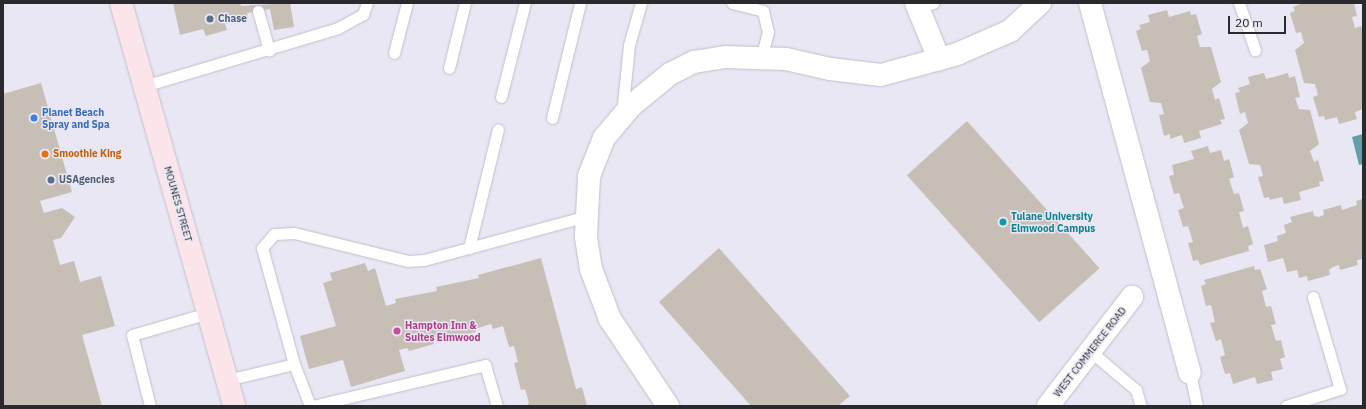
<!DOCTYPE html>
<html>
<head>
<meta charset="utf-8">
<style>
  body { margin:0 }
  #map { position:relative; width:1366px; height:409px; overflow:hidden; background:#e8e7f3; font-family:"IBM Plex Sans",sans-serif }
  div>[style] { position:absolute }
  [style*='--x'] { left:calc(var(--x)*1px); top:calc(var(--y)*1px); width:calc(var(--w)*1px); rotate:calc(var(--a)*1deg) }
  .water>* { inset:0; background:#61a0ab }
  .building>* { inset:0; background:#c7bfb6; transform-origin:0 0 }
  .roads { filter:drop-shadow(0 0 1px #c0c0cb) drop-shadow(0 0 1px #c0c0cb) }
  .service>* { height:11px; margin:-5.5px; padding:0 5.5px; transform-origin:5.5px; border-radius:5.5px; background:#fff }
  .minor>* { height:22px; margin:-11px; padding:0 11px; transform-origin:11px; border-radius:11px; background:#fff }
  .secondary>* { height:22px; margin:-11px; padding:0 11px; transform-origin:11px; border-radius:11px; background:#fbe5eb }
  .dots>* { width:11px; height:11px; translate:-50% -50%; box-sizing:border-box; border:2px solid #e8e7f3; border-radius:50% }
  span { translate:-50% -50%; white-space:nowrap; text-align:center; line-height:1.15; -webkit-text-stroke:3px #e8e7f3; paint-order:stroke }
  .service-label { font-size:10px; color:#4e5e75; font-weight:700 }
  .left { translate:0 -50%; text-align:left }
  .shop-label { font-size:10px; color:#366cbe; font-weight:700 }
  .food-label { font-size:10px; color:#c56008; font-weight:700 }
  .street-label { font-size:10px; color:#2a292e }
  .culture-label { font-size:10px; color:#0d838f; font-weight:700 }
  .hotel-label { font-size:10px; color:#b23c85; font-weight:700 }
  .frame { position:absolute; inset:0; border:4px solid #2a292e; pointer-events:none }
  .scale { position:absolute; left:1228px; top:16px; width:58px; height:18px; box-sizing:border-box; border:2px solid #2a292e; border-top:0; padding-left:5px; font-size:12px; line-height:14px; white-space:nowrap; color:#2a292e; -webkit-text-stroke:3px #e8e7f3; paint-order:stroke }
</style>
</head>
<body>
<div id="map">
  <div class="water">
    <div style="clip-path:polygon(1363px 134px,1363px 164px,1359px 165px,1352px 137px)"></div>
  </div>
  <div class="building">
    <div style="clip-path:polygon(173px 3px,240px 3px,241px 6px,290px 3px,294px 27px,274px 30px,270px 9px,247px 13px,248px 19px,225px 24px,227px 30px,206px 36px,203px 29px,180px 35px)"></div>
    <div style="clip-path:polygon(1303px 3px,1354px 3px,1357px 16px,1352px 17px,1355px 28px,1361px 26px,1363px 31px,1363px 109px,1355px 112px,1357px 119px,1339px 124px,1337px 117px,1325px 120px,1324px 116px,1319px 117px,1313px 97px,1318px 95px,1315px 84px,1304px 83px,1295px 50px,1304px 43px,1301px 32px,1296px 33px,1290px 13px,1295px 11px,1293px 7px)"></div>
    <div style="clip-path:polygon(1167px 10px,1169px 17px,1190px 11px,1191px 15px,1196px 14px,1202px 34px,1197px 36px,1200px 47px,1211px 47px,1221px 82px,1212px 89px,1215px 100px,1219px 98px,1225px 119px,1220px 120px,1222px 124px,1199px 131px,1201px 138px,1184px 143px,1182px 135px,1170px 139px,1170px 134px,1164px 136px,1159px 115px,1164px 114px,1161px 103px,1150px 102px,1141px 68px,1150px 61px,1147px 50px,1142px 51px,1136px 31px,1141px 29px,1139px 25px,1150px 22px,1148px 15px)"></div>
    <div style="clip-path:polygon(1264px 73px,1266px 79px,1288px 73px,1289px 78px,1295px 76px,1300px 97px,1295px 98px,1299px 109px,1310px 110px,1319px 144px,1310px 151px,1314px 162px,1318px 160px,1324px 181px,1319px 182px,1320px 186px,1299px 192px,1301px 200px,1284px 204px,1282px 197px,1270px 200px,1269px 197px,1264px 198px,1258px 177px,1263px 176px,1260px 165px,1249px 164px,1239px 130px,1248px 123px,1245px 112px,1240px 114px,1235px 93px,1240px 92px,1238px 88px,1250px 84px,1248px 77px)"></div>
    <div style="clip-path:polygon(41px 83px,72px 192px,40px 201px,44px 213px,62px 208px,75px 217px,61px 238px,53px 240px,60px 265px,74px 261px,80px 282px,101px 276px,115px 326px,82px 335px,102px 406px,3px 406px,3px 94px)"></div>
    <div style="left:967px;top:121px;width:198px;height:81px;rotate:48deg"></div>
    <div style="clip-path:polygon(1208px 146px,1210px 153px,1221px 150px,1224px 161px,1229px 159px,1234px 177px,1229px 179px,1234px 194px,1239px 193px,1244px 211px,1239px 212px,1243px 228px,1248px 226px,1253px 244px,1248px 246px,1249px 251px,1200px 265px,1198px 260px,1193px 261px,1188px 243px,1193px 242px,1188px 226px,1183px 227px,1178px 210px,1184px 208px,1179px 193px,1174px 194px,1169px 176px,1174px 175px,1172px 165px,1194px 159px,1191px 151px)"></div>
    <div style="clip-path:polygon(1363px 199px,1363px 259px,1357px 260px,1358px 265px,1340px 270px,1339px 265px,1333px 267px,1329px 270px,1330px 275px,1308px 281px,1307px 276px,1299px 278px,1297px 270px,1287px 272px,1283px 258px,1268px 262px,1264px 245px,1278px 241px,1277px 236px,1286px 233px,1284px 225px,1292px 222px,1290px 217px,1313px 211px,1314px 216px,1319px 217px,1324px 215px,1323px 210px,1341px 205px,1342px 210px,1357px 205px,1356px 201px)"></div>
    <div style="clip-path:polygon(719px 248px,850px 396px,838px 406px,751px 406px,659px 302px)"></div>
    <div style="clip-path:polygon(541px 258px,576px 389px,582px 387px,587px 406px,526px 406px,529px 403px,525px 389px,521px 390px,514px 363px,518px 362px,514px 346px,509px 347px,503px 326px,493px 329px,491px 324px,475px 329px,476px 332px,433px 341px,434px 344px,409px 351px,407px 348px,399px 350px,405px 371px,351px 387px,343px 360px,309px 369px,300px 336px,336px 326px,323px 283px,332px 280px,330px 273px,365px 263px,368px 271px,375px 268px,386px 306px,396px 303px,395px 299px,437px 291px,436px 287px,479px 278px,478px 275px)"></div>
    <div style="clip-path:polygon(1254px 266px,1255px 270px,1260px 269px,1267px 289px,1262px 291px,1266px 307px,1271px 306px,1276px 324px,1271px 325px,1276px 341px,1281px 340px,1285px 357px,1280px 359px,1283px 369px,1271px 372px,1273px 380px,1257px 384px,1255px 377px,1233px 384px,1230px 373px,1225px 374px,1220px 357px,1225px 355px,1221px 339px,1216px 341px,1210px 323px,1215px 322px,1211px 305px,1206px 306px,1201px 286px,1206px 284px,1204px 280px)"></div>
  </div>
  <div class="roads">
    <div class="service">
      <div style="--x:732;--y:3;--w:32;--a:14"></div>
      <div style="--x:763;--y:11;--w:22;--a:77"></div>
      <div style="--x:768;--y:32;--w:27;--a:105"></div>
      <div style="--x:1239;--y:3;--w:50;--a:71.2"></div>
      <div style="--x:918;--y:8;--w:16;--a:-18"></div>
      <div style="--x:258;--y:11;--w:41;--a:74.2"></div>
      <div style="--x:394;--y:53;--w:52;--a:-75.4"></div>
      <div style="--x:449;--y:68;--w:67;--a:-76.2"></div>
      <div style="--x:144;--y:86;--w:202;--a:-16.6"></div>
      <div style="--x:338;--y:28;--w:29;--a:-29"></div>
      <div style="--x:363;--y:14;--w:12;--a:-70"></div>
      <div style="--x:501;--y:97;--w:97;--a:-75.7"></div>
      <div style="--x:622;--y:114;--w:69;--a:-84.2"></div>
      <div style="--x:629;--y:45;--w:44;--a:-74.1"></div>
      <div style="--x:552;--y:118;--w:118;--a:-76.3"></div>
      <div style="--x:469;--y:248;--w:122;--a:-76.3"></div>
      <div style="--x:1089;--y:350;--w:62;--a:40.4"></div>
      <div style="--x:1136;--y:390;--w:17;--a:73"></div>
      <div style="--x:294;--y:364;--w:45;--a:69.1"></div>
      <div style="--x:1190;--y:373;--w:34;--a:78"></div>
      <div style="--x:227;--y:380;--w:69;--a:-13.4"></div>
      <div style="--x:294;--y:364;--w:120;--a:-105.4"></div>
      <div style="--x:262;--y:248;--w:18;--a:-49"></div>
      <div style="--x:274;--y:234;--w:20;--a:-3"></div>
      <div style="--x:294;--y:233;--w:117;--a:13.8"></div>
      <div style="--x:408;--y:261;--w:16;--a:-4"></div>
      <div style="--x:424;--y:260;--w:169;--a:-15.1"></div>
      <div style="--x:150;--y:406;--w:73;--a:-104.2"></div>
      <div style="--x:132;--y:335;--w:79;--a:-16.1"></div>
      <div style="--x:312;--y:406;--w:178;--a:-13.3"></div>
      <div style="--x:485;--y:365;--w:43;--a:73.7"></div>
      <div style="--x:1286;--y:406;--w:57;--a:-17.5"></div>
      <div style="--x:1340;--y:389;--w:96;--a:-106.4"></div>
    </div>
    <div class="minor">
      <div style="--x:916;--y:3;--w:61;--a:67.7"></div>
      <div style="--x:1090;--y:3;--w:383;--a:74.9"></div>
      <div style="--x:668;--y:406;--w:105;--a:-123.7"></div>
      <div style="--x:610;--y:319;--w:53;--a:-110.8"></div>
      <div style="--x:591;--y:269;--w:33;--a:-99"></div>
      <div style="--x:586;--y:236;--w:60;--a:-87.1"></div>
      <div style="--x:589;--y:176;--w:41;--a:-68.5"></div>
      <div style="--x:604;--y:138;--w:43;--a:-49.7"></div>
      <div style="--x:632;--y:105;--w:49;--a:-39.2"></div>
      <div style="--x:670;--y:74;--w:27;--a:-27"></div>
      <div style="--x:694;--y:62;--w:31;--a:-9"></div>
      <div style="--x:725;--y:57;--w:61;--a:1.9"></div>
      <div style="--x:786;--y:59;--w:45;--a:12.8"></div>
      <div style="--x:830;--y:69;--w:51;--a:6.7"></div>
      <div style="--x:881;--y:75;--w:79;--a:-15.4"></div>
      <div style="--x:957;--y:54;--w:58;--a:-23.5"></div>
      <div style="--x:1010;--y:31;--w:41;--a:-43"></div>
      <div style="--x:1048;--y:406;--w:138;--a:-52.4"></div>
    </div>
    <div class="secondary">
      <div style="--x:121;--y:3;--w:419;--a:74.3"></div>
    </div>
  </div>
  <div class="dots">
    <div style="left:210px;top:19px;background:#5c6f8a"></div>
    <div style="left:34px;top:118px;background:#3f7fe0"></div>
    <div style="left:45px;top:154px;background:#e8710a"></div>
    <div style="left:51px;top:180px;background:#5c6f8a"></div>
    <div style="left:1003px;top:222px;background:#0f9aa8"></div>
    <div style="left:397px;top:331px;background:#d1479c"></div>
  </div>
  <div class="service-label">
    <span class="left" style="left:218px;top:19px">Chase</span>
    <span class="left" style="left:59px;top:180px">USAgencies</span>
  </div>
  <div class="shop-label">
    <span class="left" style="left:42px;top:118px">Planet Beach<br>Spray and Spa</span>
  </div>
  <div class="food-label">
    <span class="left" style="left:53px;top:154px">Smoothie King</span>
  </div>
  <div class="street-label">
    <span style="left:178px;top:204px;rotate:74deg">MOUNES STREET</span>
    <span style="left:1090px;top:352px;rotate:-52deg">WEST COMMERCE ROAD</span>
  </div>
  <div class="culture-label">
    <span class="left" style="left:1011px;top:222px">Tulane University<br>Elmwood Campus</span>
  </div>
  <div class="hotel-label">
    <span class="left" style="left:405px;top:331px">Hampton Inn &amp;<br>Suites Elmwood</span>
  </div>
  <div class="frame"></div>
  <div class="scale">20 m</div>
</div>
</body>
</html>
